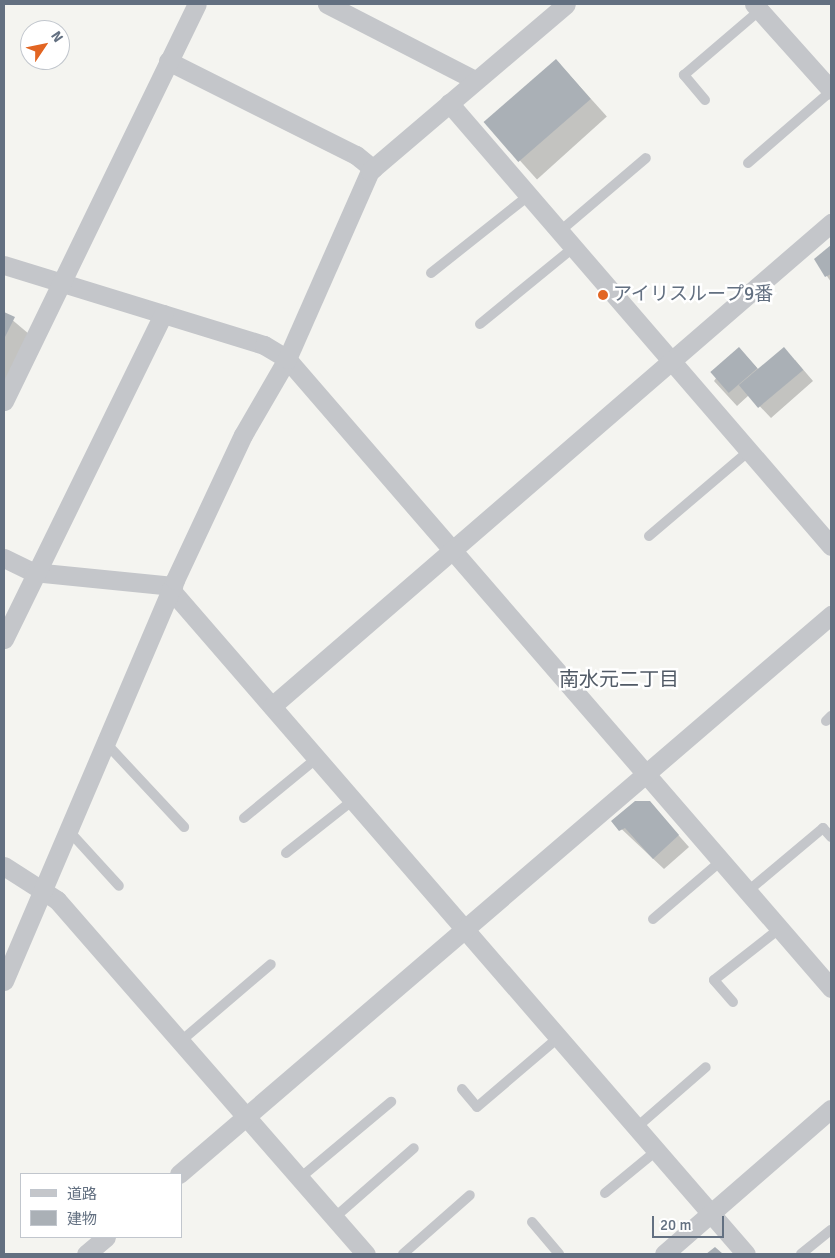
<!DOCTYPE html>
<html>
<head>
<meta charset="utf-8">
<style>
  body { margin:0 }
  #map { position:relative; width:835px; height:1258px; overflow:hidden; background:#f4f4f0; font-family:Signika,"Noto Sans JP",sans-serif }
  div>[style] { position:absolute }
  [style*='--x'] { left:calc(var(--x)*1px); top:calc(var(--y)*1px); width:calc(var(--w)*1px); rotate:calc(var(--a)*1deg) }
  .shadow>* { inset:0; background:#0003; transform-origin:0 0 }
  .building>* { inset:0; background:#aab0b6; transform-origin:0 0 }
  .service>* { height:10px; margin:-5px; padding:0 5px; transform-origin:5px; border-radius:5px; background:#c4c6ca }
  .minor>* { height:19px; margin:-9.5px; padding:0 9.5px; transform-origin:9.5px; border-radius:9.5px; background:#c4c6ca }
  .dots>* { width:14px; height:14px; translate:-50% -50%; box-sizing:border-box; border:2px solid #fff; border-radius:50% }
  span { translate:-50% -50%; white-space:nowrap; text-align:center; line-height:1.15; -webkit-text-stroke:5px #fff; paint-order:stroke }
  .poi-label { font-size:19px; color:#637081 }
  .left { translate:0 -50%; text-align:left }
  .neighbourhood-label { font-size:20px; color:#515a66 }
  .frame { position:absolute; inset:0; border:5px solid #637081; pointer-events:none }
  .legend { position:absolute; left:20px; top:1173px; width:162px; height:65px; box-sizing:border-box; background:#fff; border:1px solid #c1c6cd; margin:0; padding:6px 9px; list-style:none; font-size:15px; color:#637081 }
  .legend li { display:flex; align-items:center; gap:10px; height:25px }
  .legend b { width:25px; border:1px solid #c1c6cd }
  .north { position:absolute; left:20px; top:20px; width:50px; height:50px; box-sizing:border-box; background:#fff; border:1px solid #c1c6cd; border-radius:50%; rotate:56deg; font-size:14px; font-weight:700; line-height:20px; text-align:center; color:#637081 }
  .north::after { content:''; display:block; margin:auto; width:18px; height:22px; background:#e26522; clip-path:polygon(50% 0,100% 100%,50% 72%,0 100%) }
  .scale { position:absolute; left:652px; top:1216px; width:72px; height:22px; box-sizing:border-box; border:2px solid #637081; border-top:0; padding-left:6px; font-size:15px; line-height:18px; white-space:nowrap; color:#637081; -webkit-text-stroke:4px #fff; paint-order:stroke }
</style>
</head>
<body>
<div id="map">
  <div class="shadow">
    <div style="left:556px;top:60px;width:76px;height:94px;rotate:48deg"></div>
    <div style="clip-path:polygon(831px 246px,831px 282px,816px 260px)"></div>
    <div style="clip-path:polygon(4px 313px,35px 339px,4px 404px)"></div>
    <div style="clip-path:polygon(739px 348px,759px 370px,795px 360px,813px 381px,771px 418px,749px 395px,737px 406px,714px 381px)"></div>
    <div style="clip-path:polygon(649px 802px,689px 847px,664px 869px,613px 821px)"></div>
  </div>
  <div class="building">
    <div style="left:556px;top:59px;width:53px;height:96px;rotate:49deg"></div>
    <div style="clip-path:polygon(831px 245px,831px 274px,825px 277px,814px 259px)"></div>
    <div style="clip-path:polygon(4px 312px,15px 317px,4px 339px)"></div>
    <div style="left:739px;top:347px;width:28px;height:38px;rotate:49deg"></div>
    <div style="left:784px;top:347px;width:30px;height:59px;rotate:50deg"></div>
    <div style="clip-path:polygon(635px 801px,650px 801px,679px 835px,653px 859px,625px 828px,619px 831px,611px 821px)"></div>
    <div style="clip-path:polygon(715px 1247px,723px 1254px,706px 1254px)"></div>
  </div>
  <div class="service">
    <div style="--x:705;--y:100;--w:33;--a:-130"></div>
    <div style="--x:684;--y:75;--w:100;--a:-40.5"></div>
    <div style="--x:748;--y:163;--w:110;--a:-40.9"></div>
    <div style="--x:559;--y:232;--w:114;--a:-40.4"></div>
    <div style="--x:431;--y:273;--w:124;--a:-38.4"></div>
    <div style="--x:480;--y:324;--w:120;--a:-39.3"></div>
    <div style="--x:649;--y:536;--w:131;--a:-40.4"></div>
    <div style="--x:826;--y:721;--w:7;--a:-45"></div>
    <div style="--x:103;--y:740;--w:119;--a:47"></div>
    <div style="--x:244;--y:818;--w:94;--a:-39.4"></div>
    <div style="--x:69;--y:831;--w:74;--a:47.7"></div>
    <div style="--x:286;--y:853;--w:85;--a:-38.3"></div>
    <div style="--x:748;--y:891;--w:98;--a:-40"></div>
    <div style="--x:823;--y:828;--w:12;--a:48"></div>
    <div style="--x:653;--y:919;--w:89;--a:-40.5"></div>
    <div style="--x:733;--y:1002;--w:29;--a:-131"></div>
    <div style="--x:714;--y:980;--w:83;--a:-38.1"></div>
    <div style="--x:181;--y:1041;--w:118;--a:-40.5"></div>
    <div style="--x:462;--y:1089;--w:23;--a:50"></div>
    <div style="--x:477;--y:1107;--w:108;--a:-40.5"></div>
    <div style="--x:637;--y:1127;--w:91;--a:-41"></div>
    <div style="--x:300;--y:1178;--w:119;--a:-39.9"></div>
    <div style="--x:605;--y:1193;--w:66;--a:-39.5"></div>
    <div style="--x:334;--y:1218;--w:106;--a:-41.2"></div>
    <div style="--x:532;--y:1222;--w:42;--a:49.8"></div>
    <div style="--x:403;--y:1254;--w:89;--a:-41.4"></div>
    <div style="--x:801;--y:1254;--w:38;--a:-39"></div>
  </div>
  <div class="minor">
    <div style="--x:327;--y:4;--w:166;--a:27.2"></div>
    <div style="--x:754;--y:4;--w:115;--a:48.2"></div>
    <div style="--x:168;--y:61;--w:210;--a:26.6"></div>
    <div style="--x:356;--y:155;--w:22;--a:39"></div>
    <div style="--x:449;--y:103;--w:585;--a:49.23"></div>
    <div style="--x:4;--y:265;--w:272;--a:17.1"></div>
    <div style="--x:264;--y:345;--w:27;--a:31"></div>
    <div style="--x:287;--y:359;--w:832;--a:49.14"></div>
    <div style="--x:4;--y:401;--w:441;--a:-64.1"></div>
    <div style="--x:4;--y:558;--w:32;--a:26"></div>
    <div style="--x:33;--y:572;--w:141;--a:5.7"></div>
    <div style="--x:171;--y:590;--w:878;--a:49.11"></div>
    <div style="--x:4;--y:639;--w:362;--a:-63.9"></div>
    <div style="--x:272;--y:706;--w:739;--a:-40.83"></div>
    <div style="--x:4;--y:866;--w:63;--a:32.7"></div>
    <div style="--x:57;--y:900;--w:470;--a:48.9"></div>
    <div style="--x:4;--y:981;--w:436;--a:-66.9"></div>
    <div style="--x:175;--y:580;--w:160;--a:-64.9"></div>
    <div style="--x:243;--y:435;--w:88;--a:-59.9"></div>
    <div style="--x:287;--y:359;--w:206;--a:-66.2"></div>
    <div style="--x:370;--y:171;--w:257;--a:-40.4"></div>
    <div style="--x:179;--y:1174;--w:859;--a:-40.61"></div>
    <div style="--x:86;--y:1254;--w:26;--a:-40"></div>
    <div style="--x:664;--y:1254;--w:221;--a:-41"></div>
  </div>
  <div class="dots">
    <div style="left:603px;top:295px;background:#e26522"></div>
  </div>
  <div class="poi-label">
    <span class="left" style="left:613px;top:295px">アイリスループ9番</span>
  </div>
  <div class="neighbourhood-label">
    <span style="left:619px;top:679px">南水元二丁目</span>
  </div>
  <div class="frame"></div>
  <ul class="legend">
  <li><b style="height:6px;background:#c4c6ca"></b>道路</li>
  <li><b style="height:14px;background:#aab0b6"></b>建物</li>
  </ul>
  <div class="north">N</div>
  <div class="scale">20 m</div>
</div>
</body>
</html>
